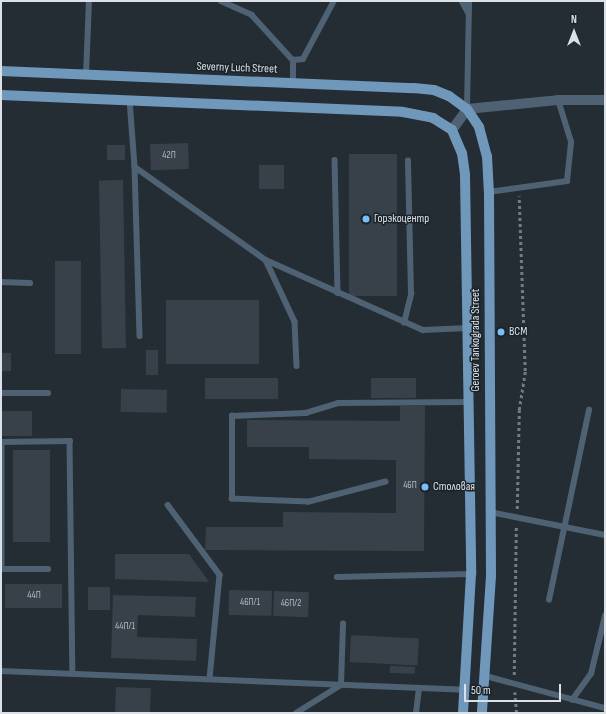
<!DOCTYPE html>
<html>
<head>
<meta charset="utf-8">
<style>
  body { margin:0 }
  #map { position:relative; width:606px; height:714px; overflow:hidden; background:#242c34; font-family:"Sofia Sans Condensed",sans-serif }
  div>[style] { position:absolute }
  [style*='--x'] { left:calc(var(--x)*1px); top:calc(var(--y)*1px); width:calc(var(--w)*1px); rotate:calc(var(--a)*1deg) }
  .building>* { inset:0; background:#384149; transform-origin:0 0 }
  .path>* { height:2.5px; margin-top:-1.25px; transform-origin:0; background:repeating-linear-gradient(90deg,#747b82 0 3px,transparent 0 6px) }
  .service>* { height:5.5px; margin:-2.75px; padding:0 2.75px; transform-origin:2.75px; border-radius:2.75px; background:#4f6273 }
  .minor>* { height:10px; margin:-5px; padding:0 5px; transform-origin:5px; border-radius:5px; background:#4f6273 }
  .primary>* { height:10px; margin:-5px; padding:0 5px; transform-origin:5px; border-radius:5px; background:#7098bb }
  .dots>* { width:11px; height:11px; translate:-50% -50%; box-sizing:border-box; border:2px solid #1b232a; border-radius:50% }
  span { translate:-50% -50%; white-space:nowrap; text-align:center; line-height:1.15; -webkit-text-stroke:3px #1b232a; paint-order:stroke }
  .number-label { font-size:10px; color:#b2b9bf }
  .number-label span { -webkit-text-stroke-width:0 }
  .street-label { font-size:12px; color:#dbe1e6 }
  .poi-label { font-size:12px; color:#dbe1e6 }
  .left { translate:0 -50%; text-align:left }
  .frame { position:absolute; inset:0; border:2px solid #dbe1e6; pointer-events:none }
  .north { position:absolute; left:554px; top:12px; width:40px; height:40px; -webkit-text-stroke:3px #1b232a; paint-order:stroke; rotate:0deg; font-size:11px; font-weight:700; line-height:16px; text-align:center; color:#dbe1e6 }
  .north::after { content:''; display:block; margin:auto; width:14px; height:18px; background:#dbe1e6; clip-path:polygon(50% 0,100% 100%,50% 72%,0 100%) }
  .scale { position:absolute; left:464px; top:684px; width:97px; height:18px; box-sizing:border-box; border:2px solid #dbe1e6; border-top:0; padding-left:5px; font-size:12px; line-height:14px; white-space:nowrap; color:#dbe1e6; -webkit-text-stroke:3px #1b232a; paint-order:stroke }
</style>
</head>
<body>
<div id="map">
  <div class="building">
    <div style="left:188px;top:143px;width:26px;height:38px;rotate:88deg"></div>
    <div style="left:107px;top:145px;width:18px;height:15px"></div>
    <div style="left:349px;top:154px;width:48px;height:142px"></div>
    <div style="left:259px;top:165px;width:25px;height:24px"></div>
    <div style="left:123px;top:180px;width:168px;height:24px;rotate:89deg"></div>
    <div style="left:55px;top:261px;width:26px;height:93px"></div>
    <div style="left:166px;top:300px;width:93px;height:64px"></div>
    <div style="left:146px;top:350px;width:12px;height:25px"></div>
    <div style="left:1px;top:353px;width:10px;height:18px"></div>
    <div style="left:205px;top:378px;width:73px;height:21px"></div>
    <div style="left:371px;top:378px;width:45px;height:20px"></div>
    <div style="left:121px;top:389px;width:46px;height:23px;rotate:1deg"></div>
    <div style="clip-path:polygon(400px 406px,425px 406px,424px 551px,205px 550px,206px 527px,283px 527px,283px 512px,396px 513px,396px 460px,309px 459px,309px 447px,247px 447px,247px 420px,400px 421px)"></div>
    <div style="left:1px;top:411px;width:31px;height:25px"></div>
    <div style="left:13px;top:450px;width:37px;height:92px"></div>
    <div style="clip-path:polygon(115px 554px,189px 554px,209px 582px,115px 579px)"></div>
    <div style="left:5px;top:584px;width:57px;height:24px"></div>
    <div style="left:88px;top:587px;width:22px;height:23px"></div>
    <div style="left:229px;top:590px;width:43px;height:25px;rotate:1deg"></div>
    <div style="left:274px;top:591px;width:35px;height:25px;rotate:2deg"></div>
    <div style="clip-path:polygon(113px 595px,196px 597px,195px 617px,138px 615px,137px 637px,197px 639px,196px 661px,111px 658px)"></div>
    <div style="left:351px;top:635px;width:68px;height:27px;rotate:3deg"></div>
    <div style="left:390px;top:666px;width:25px;height:7px;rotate:2deg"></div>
    <div style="left:116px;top:687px;width:35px;height:26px;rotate:2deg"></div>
  </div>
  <div class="path">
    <div style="--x:517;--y:509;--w:99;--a:-88.8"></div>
    <div style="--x:519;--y:410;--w:39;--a:-81"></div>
    <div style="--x:525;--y:371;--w:175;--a:-92"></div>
    <div style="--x:514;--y:675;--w:149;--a:-89.2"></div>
    <div style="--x:515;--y:692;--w:21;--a:85"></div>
  </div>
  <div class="service">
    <div style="--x:221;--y:1;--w:34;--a:24"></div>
    <div style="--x:252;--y:15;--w:61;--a:47.7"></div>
    <div style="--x:462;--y:1;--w:13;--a:61"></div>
    <div style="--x:86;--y:75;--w:74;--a:-87.7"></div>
    <div style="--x:293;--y:84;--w:24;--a:-90"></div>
    <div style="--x:293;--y:60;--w:10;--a:-6"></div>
    <div style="--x:303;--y:59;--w:66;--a:-61.9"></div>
    <div style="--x:130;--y:100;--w:67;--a:85.7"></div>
    <div style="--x:135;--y:167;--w:169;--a:88.3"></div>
    <div style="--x:467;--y:109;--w:108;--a:-88.9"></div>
    <div style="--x:335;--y:160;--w:133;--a:88.7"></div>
    <div style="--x:135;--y:167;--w:161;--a:35.4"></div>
    <div style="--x:266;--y:260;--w:172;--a:24"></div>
    <div style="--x:423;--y:330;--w:44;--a:-2.6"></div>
    <div style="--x:489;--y:192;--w:79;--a:-8"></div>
    <div style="--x:567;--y:181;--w:39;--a:-84"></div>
    <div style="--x:571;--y:142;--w:44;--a:-107.2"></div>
    <div style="--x:266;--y:260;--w:68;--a:64.9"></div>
    <div style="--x:295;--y:322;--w:44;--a:87.4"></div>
    <div style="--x:1;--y:282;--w:29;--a:2"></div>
    <div style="--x:404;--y:323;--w:30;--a:-76"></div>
    <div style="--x:411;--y:294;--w:133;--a:-91.3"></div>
    <div style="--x:1;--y:393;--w:47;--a:0"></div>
    <div style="--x:1;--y:442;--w:69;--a:-0.8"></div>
    <div style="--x:70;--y:441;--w:232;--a:89.3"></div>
    <div style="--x:2;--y:442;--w:127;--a:90"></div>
    <div style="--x:2;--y:569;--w:46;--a:0"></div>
    <div style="--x:386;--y:482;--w:80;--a:165.4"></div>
    <div style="--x:309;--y:502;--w:77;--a:-177.8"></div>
    <div style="--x:232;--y:499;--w:83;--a:-90"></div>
    <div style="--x:232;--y:416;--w:74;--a:-2.3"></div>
    <div style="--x:306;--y:413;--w:34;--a:-17"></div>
    <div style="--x:338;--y:403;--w:130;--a:-0.4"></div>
    <div style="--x:168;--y:505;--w:87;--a:53.4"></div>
    <div style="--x:220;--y:575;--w:104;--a:95.5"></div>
    <div style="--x:490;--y:512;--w:117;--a:11.3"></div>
    <div style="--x:337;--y:577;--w:134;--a:-1.3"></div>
    <div style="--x:549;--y:600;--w:194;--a:-78.1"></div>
    <div style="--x:1;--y:671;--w:464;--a:2.3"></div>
    <div style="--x:486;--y:676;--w:123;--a:15.1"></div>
    <div style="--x:572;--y:700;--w:32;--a:-54"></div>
    <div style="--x:591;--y:674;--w:60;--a:-76.4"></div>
    <div style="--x:296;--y:713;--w:53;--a:-31.9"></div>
    <div style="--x:341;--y:685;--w:61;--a:-88.1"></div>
    <div style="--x:416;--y:713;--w:25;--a:-83"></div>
  </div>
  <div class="minor">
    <div style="--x:452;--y:130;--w:26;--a:-54"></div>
    <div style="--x:467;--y:109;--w:91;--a:-5.6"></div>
    <div style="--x:558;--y:100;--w:47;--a:0"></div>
  </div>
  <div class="primary">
    <div style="--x:1;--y:71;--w:413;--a:2.4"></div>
    <div style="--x:414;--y:88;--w:20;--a:6"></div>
    <div style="--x:434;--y:90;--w:16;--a:22"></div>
    <div style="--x:449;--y:96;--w:22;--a:36"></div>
    <div style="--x:467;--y:109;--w:22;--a:56"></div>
    <div style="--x:479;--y:127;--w:30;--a:75"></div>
    <div style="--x:487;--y:156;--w:36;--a:87"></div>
    <div style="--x:489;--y:192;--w:384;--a:89.7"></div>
    <div style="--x:491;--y:576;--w:137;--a:93.8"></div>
    <div style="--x:1;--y:95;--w:402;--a:2.4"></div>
    <div style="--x:403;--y:112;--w:31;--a:11"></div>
    <div style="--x:433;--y:118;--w:22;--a:32"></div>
    <div style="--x:452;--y:130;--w:25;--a:67"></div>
    <div style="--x:462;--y:153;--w:22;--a:82"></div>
    <div style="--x:465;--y:175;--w:399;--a:89.1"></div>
    <div style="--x:471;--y:574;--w:139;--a:93.3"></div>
  </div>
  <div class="dots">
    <div style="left:366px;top:219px;background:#7abef8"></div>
    <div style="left:501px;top:332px;background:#7abef8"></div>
    <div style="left:425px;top:487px;background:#7abef8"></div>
  </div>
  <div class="number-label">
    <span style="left:169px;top:156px">42П</span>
    <span style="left:410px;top:486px">46П</span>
    <span style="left:34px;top:596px">44П</span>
    <span style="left:250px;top:603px">46П/1</span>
    <span style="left:291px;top:604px">46П/2</span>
    <span style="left:125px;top:627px">44П/1</span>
  </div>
  <div class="street-label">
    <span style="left:237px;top:68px;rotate:2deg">Severny Luch Street</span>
    <span style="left:476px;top:340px;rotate:-90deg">Geroev Tankograda Street</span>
  </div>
  <div class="poi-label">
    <span class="left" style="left:374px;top:219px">Горэкоцентр</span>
    <span class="left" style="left:509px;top:332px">ВСМ</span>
    <span class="left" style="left:433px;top:487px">Столовая</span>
  </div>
  <div class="frame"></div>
  <div class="north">N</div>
  <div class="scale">50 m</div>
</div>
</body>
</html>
